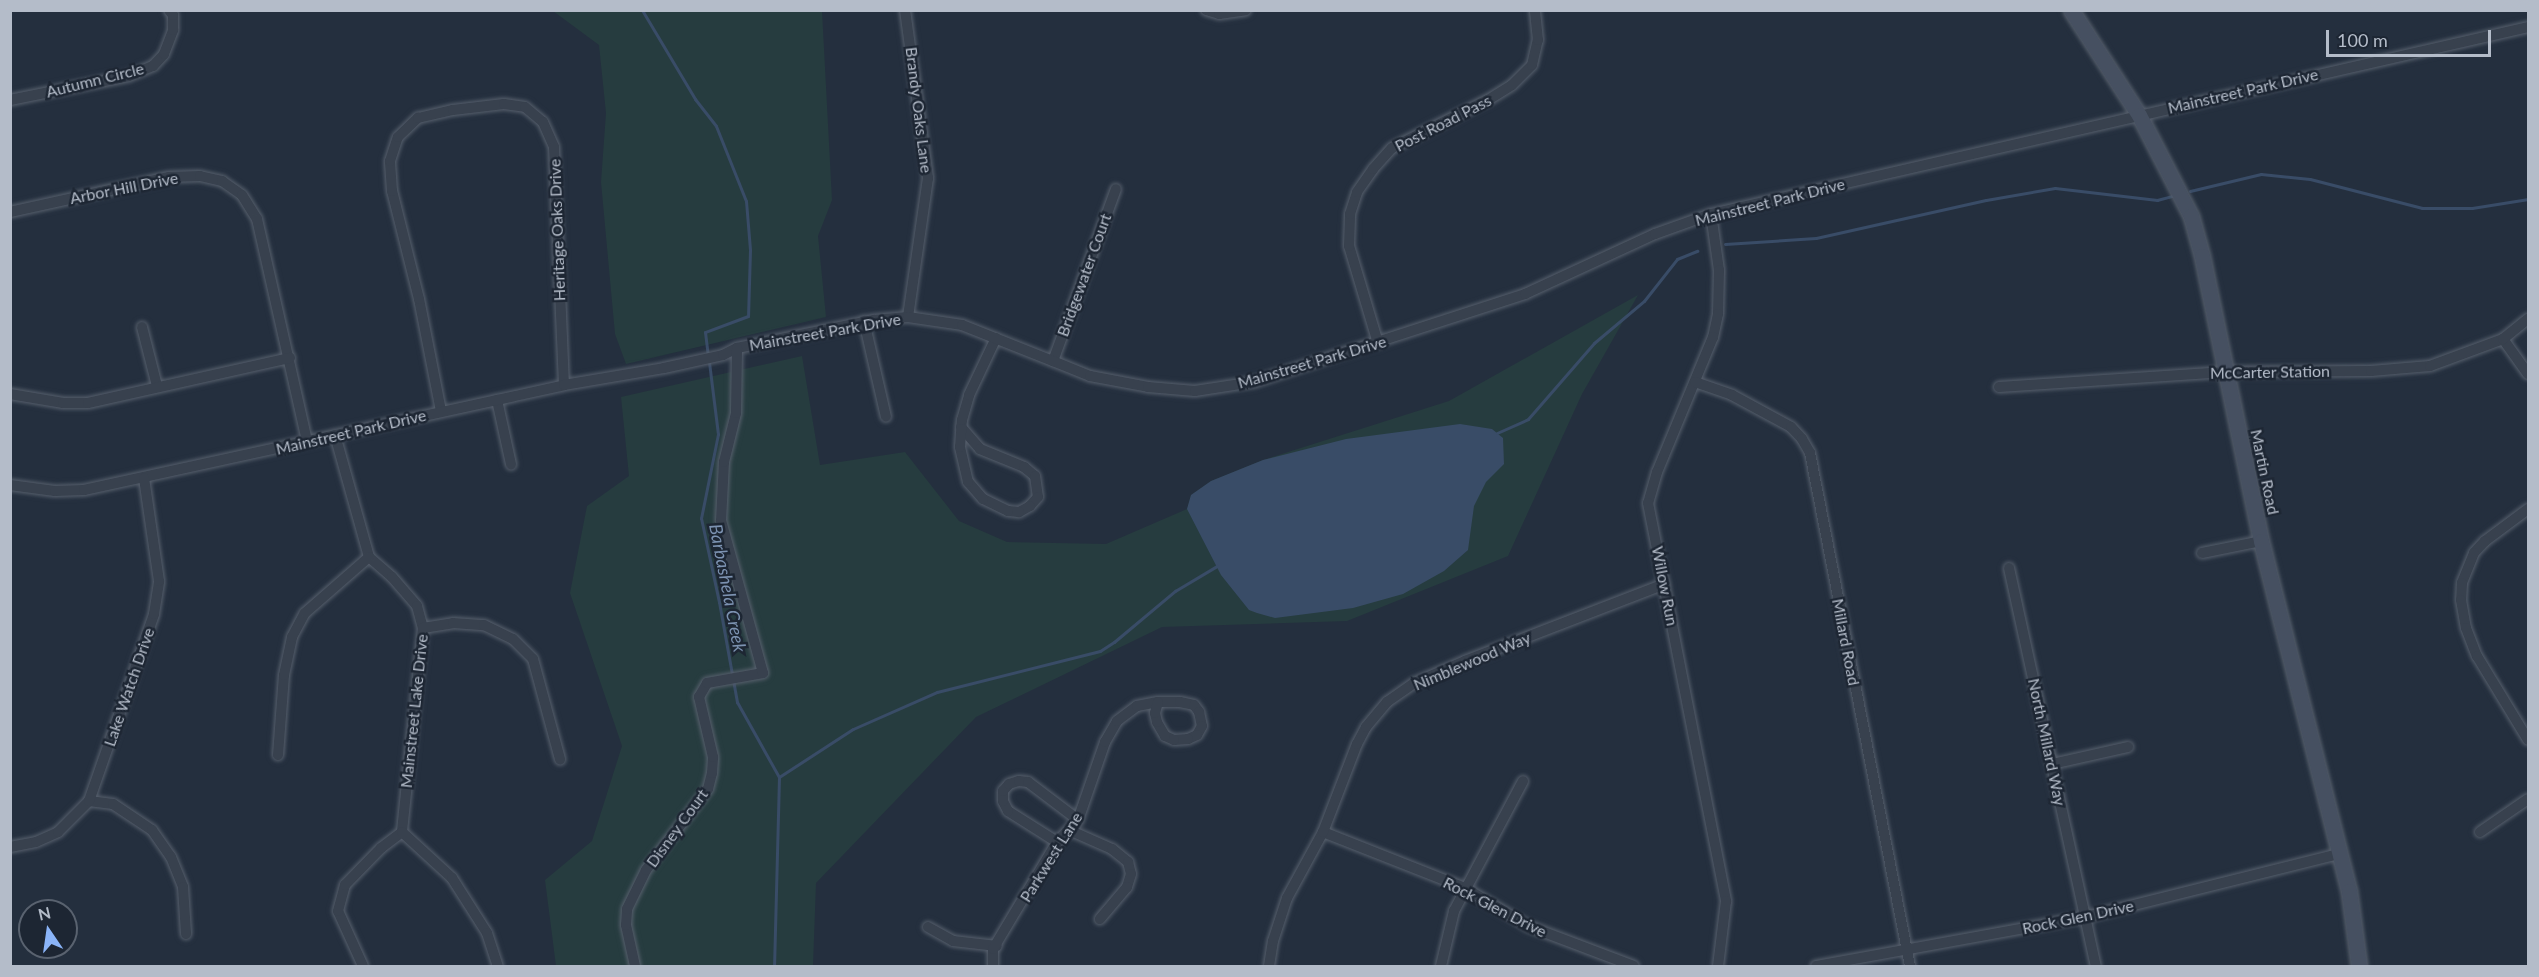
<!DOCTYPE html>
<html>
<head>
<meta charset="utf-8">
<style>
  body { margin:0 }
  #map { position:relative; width:2539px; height:977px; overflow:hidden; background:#242f3e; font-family:Lato,sans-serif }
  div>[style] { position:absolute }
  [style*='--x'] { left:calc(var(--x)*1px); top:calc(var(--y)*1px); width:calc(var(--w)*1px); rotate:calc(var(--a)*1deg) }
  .green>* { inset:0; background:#263c3f }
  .water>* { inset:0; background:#394c67 }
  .stream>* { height:3px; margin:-1.5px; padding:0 1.5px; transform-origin:1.5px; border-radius:1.5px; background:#394c67 }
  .roads { filter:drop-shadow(0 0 2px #565f6c) drop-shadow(0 0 2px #565f6c) }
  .street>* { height:10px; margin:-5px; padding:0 5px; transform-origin:5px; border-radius:5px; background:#38414e }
  .secondary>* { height:15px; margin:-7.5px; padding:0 7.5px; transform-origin:7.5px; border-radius:7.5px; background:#465061 }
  span { translate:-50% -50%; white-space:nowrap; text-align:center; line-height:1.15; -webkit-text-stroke:5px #1d2633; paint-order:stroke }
  .street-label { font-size:16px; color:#b4bcc9 }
  .water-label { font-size:18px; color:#7c92b1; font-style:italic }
  .frame { position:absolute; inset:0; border:12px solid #b4bcc9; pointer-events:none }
  .north { position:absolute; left:18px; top:899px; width:60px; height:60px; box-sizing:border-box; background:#1d2633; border:2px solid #59626f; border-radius:50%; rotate:347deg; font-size:16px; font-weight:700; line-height:24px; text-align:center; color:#b4bcc9 }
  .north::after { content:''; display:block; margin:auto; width:21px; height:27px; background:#8ab4f8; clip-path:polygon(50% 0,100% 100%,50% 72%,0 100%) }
  .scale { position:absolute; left:2326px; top:30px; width:165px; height:27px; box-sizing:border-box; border:3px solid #b4bcc9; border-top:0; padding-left:8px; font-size:18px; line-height:21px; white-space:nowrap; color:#b4bcc9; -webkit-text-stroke:4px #1d2633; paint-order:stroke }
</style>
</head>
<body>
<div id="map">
  <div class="green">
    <div style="clip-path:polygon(553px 11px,822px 11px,832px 200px,818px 236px,826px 317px,626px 364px,615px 334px,601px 182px,606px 113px,599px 45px)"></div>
    <div style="clip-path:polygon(1638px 295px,1582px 394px,1508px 556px,1347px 621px,1162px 627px,976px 717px,816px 883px,813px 966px,556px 966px,545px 880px,592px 841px,622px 746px,570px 593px,587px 506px,629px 476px,621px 397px,802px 356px,820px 465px,905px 452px,959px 521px,1007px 542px,1106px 544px,1187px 509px,1191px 495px,1211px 481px,1263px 460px,1449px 401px)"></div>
  </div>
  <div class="water">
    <div style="clip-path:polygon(1460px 424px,1492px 429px,1503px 438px,1504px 464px,1486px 482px,1474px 506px,1468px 550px,1444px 571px,1403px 594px,1353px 608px,1275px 618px,1257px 613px,1249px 610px,1221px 575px,1187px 509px,1191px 495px,1211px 481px,1263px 460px,1346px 439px)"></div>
  </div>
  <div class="stream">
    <div style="--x:642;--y:10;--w:104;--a:59.2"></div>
    <div style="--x:695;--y:99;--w:34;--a:52"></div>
    <div style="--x:716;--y:126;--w:81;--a:68.2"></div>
    <div style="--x:746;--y:201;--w:49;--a:85.3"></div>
    <div style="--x:750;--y:250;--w:66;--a:91.7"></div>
    <div style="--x:748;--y:316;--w:46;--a:159.6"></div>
    <div style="--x:705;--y:332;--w:23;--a:83"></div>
    <div style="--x:2190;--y:191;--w:73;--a:-13.5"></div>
    <div style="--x:2261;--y:174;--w:49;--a:5.8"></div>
    <div style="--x:2310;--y:179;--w:116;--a:14.5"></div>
    <div style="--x:2422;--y:208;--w:50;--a:0"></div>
    <div style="--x:2472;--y:208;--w:57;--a:-9.1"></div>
    <div style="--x:1725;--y:244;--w:91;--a:-3.8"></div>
    <div style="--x:1816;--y:238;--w:174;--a:-12.6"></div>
    <div style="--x:1986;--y:200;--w:70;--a:-9.9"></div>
    <div style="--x:2055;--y:188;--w:103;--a:6.7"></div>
    <div style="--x:2157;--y:200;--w:16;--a:-15"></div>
    <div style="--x:709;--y:362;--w:73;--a:82.9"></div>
    <div style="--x:718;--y:434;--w:86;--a:101.4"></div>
    <div style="--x:701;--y:518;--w:86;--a:77.9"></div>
    <div style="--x:719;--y:602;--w:102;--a:79.8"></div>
    <div style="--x:737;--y:702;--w:86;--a:60.8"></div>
    <div style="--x:779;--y:777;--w:189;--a:91.5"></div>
    <div style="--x:1497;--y:433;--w:34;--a:-24"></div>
    <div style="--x:1528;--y:419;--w:101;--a:-49"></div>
    <div style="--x:1594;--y:343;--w:65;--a:-40"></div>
    <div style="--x:1644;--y:301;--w:53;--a:-51.8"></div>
    <div style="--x:1677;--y:259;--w:22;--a:-22"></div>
    <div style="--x:779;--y:777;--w:88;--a:-33"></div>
    <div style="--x:853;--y:729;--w:92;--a:-23.8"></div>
    <div style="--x:937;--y:692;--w:168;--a:-14.1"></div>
    <div style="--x:1100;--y:651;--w:17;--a:-33"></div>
    <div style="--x:1114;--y:642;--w:80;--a:-39.9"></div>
    <div style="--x:1175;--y:591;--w:49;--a:-30.8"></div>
  </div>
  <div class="roads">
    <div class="street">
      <div style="--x:905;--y:10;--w:170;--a:82.2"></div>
      <div style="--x:928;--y:178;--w:140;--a:98.2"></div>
      <div style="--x:1206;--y:10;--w:14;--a:17"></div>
      <div style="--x:1219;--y:14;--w:27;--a:-8"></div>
      <div style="--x:10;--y:100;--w:121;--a:-11.4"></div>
      <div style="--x:129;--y:76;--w:26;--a:-23"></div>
      <div style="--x:153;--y:66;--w:16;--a:-47"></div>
      <div style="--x:164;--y:54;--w:26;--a:-69"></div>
      <div style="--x:173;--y:30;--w:15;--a:-90"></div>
      <div style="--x:173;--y:15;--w:6;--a:-129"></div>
      <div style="--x:10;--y:212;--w:163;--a:-12.4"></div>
      <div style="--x:169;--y:177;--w:31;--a:-2"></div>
      <div style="--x:200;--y:176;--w:23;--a:13"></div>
      <div style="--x:222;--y:181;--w:24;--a:35"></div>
      <div style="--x:242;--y:195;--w:28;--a:58"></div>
      <div style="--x:257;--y:219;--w:228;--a:77.3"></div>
      <div style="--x:1711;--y:214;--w:57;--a:81.9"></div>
      <div style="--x:1719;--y:270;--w:44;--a:91.3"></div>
      <div style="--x:1718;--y:314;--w:24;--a:102"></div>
      <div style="--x:1713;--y:337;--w:146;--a:112.5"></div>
      <div style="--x:1657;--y:472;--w:32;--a:106"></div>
      <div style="--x:1648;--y:503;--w:406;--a:78.9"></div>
      <div style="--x:1726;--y:901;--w:65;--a:97"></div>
      <div style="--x:864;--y:321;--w:98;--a:77.1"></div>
      <div style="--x:142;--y:327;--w:61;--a:75.7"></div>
      <div style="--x:2503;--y:339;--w:43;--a:54.5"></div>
      <div style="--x:1378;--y:343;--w:101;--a:-106.6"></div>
      <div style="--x:1349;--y:246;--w:32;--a:-88"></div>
      <div style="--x:1350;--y:214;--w:23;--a:-72"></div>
      <div style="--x:1357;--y:192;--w:28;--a:-55"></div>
      <div style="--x:1373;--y:169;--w:28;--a:-48"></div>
      <div style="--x:1392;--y:148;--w:107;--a:-26.6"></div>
      <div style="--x:1488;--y:100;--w:28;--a:-32"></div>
      <div style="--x:1512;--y:85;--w:28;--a:-45"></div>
      <div style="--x:1532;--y:65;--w:26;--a:-77"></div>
      <div style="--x:1538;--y:40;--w:30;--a:-96"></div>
      <div style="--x:1053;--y:361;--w:183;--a:-69.9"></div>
      <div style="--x:1695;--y:382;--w:39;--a:19"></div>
      <div style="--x:1732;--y:395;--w:67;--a:28.5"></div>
      <div style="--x:1791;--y:427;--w:16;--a:47"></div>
      <div style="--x:1802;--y:439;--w:16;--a:60"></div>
      <div style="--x:1810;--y:453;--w:523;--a:78.97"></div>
      <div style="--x:1999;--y:387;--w:227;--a:-3.8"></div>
      <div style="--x:2226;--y:372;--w:145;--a:-0.4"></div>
      <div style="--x:2371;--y:371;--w:59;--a:-4.8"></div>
      <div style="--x:2430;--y:366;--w:78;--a:-20.3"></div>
      <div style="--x:2503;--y:339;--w:32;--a:-39"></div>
      <div style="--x:10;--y:394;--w:54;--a:9.6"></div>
      <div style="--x:63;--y:403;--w:25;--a:0"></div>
      <div style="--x:88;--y:403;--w:207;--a:-12.6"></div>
      <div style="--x:497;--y:400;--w:66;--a:77.7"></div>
      <div style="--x:441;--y:411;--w:114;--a:-101.1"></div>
      <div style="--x:419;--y:299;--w:111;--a:-104"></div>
      <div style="--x:392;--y:191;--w:30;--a:-94"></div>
      <div style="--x:390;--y:161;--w:25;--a:-72"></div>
      <div style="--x:398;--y:137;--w:28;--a:-44"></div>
      <div style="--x:418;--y:118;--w:36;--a:-13"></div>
      <div style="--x:453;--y:110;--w:51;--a:-6.7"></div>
      <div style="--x:504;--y:104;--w:21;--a:8"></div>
      <div style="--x:525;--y:107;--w:23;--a:40"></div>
      <div style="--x:543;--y:122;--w:27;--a:66"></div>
      <div style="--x:554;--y:147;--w:238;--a:87.6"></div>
      <div style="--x:961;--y:427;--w:29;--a:49"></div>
      <div style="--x:980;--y:449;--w:48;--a:22.2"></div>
      <div style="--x:1024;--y:467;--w:14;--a:39"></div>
      <div style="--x:1035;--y:476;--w:21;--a:82"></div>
      <div style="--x:1038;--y:497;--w:12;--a:132"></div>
      <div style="--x:1030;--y:506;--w:13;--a:151"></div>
      <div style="--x:1019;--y:512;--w:11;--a:-175"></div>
      <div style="--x:1008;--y:511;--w:28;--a:-154"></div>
      <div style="--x:983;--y:499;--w:23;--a:-131"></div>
      <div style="--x:968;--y:482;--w:36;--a:-103"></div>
      <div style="--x:960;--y:447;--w:27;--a:-86"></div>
      <div style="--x:962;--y:420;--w:26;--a:-74"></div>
      <div style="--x:969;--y:395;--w:63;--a:-64.7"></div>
      <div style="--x:335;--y:435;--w:127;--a:74.4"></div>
      <div style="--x:369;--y:557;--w:30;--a:41"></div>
      <div style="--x:392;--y:577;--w:38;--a:49"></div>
      <div style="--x:417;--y:606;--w:23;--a:75"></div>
      <div style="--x:423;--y:628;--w:205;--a:95.9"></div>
      <div style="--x:10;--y:485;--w:45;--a:7.6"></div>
      <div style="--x:55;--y:491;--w:29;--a:-2"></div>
      <div style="--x:84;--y:490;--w:491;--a:-12.3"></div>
      <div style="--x:564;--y:385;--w:101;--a:-9.6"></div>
      <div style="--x:664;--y:368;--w:60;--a:-12.4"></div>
      <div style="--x:723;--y:355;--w:16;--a:-27"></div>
      <div style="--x:737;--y:348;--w:140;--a:-11.6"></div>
      <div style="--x:874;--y:320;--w:34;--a:-5"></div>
      <div style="--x:908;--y:317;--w:55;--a:8.4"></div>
      <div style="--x:962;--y:325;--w:138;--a:21.7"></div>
      <div style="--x:1090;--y:376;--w:59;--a:10.7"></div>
      <div style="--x:1148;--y:387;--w:47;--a:4.9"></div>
      <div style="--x:1195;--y:391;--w:60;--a:-8.7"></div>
      <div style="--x:1254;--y:382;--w:285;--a:-18"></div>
      <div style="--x:1525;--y:294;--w:143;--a:-24.8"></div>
      <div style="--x:1655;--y:234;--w:59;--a:-19.7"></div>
      <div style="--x:1711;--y:214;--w:838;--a:-12.89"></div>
      <div style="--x:2528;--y:509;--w:54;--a:143.3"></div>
      <div style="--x:2485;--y:541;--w:16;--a:133"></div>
      <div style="--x:2474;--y:553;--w:32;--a:112"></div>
      <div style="--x:2462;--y:583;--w:17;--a:93"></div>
      <div style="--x:2461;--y:600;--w:28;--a:80"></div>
      <div style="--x:2466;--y:628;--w:30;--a:69"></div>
      <div style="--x:2477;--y:656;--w:98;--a:58.7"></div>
      <div style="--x:2202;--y:553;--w:60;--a:-11.5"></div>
      <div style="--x:2009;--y:568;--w:407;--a:77.7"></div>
      <div style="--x:423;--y:628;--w:30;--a:-9"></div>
      <div style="--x:453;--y:623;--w:31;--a:4"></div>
      <div style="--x:484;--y:625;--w:32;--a:26"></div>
      <div style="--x:513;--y:639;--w:28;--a:45"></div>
      <div style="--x:533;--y:659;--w:104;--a:74.9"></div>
      <div style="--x:278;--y:755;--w:80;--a:-85.7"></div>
      <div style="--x:284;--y:675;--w:39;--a:-78"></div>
      <div style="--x:292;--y:637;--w:27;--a:-62"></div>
      <div style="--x:305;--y:613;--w:85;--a:-41.2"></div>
      <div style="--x:2052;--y:764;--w:78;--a:-12.6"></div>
      <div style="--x:89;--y:801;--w:24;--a:7"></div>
      <div style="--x:113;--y:804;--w:47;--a:33.7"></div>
      <div style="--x:152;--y:830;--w:33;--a:55"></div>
      <div style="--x:171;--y:857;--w:32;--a:68"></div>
      <div style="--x:183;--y:887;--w:47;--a:86.3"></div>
      <div style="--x:1069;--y:830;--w:47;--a:23.8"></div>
      <div style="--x:1112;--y:849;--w:21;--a:39"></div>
      <div style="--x:1128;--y:862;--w:12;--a:76"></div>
      <div style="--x:1131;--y:874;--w:14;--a:107"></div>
      <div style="--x:1127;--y:887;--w:42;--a:130.2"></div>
      <div style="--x:1323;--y:832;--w:153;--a:21.5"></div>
      <div style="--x:1465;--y:888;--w:74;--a:31.1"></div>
      <div style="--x:1528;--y:926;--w:113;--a:20.7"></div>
      <div style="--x:2480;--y:832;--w:58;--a:-34.5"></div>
      <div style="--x:1057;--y:842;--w:58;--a:-147.7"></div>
      <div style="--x:1008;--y:811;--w:11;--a:-117"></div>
      <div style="--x:1003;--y:801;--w:10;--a:-90"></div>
      <div style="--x:1003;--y:791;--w:9;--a:-49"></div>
      <div style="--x:1009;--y:784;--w:10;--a:-17"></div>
      <div style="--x:1019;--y:781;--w:9;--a:6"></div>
      <div style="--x:1028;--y:782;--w:63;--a:37.2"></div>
      <div style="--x:10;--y:847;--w:26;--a:-11"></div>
      <div style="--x:36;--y:842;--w:24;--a:-24"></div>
      <div style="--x:58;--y:832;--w:44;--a:-45"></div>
      <div style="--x:89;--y:801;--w:198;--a:-70.8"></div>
      <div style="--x:154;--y:614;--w:33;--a:-81"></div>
      <div style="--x:159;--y:581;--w:104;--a:-98.3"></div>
      <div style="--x:928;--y:927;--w:29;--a:29"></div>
      <div style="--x:953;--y:941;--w:44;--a:6.5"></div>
      <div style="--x:363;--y:966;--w:60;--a:-114.4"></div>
      <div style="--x:338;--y:911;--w:27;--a:-75"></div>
      <div style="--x:345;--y:885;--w:52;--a:-45.8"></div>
      <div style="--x:381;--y:848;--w:26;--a:-37"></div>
      <div style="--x:402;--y:832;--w:68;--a:42.6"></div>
      <div style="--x:452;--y:878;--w:65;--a:57.5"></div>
      <div style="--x:487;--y:933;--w:35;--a:72"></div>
      <div style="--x:635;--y:966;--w:42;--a:-102.4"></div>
      <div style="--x:626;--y:925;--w:16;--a:-86"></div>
      <div style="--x:627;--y:909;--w:43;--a:-64"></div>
      <div style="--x:646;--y:870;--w:102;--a:-52.6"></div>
      <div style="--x:708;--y:789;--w:16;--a:-76"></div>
      <div style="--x:712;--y:773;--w:16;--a:-86"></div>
      <div style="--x:713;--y:757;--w:62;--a:-103.1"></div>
      <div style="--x:699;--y:697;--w:16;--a:-60"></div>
      <div style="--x:707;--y:683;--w:57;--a:-10.1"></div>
      <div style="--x:763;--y:673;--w:158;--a:-105.4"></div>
      <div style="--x:721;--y:521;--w:59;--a:-87.1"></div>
      <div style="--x:724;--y:462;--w:50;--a:-76.2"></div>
      <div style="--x:736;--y:413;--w:65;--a:-89.1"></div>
      <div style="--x:993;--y:966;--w:17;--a:-90"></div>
      <div style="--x:993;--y:949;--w:125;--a:-59.1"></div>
      <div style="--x:1057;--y:842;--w:30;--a:-46"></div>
      <div style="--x:1078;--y:820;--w:83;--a:-70.9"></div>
      <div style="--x:1105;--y:742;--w:24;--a:-60"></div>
      <div style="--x:1117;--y:721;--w:25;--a:-37"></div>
      <div style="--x:1137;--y:706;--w:21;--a:-11"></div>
      <div style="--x:1158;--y:702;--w:22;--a:0"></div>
      <div style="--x:1180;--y:702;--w:14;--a:12"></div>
      <div style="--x:1194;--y:705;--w:9;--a:54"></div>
      <div style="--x:1199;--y:712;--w:14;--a:78"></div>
      <div style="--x:1202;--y:726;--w:10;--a:119"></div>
      <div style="--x:1197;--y:735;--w:10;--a:156"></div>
      <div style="--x:1188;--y:739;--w:14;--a:176"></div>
      <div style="--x:1174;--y:740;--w:10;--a:-156"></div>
      <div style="--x:1165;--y:736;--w:16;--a:-120"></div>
      <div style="--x:1157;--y:722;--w:9;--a:-103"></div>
      <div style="--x:1155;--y:713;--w:11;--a:-75"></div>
      <div style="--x:1269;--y:966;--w:25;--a:-81"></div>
      <div style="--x:1273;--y:941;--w:45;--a:-72"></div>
      <div style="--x:1287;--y:898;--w:75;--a:-61.4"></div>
      <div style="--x:1323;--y:832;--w:94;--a:-68.9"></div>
      <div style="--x:1357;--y:744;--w:19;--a:-62"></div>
      <div style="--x:1366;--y:727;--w:33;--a:-50"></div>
      <div style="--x:1387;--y:702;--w:33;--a:-35"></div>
      <div style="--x:1414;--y:683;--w:56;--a:-23.3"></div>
      <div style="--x:1465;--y:661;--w:214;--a:-21.1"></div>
      <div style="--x:1441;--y:966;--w:57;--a:-76.7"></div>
      <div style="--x:1454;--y:911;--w:147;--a:-62"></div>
      <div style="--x:1816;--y:966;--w:274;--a:-10.3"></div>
      <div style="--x:2086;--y:917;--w:260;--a:-14"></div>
    </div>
    <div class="secondary">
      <div style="--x:2071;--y:10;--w:125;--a:57.1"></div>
      <div style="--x:2139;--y:115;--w:114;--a:62.8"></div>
      <div style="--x:2191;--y:216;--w:41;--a:74.6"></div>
      <div style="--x:2202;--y:256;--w:291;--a:78.3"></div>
      <div style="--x:2261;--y:541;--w:361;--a:75.9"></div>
      <div style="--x:2349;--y:891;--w:76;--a:82.4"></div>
    </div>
  </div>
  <div class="street-label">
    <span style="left:95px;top:80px;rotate:-14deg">Autumn Circle</span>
    <span style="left:2243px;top:91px;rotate:-13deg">Mainstreet Park Drive</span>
    <span style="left:919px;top:110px;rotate:83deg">Brandy Oaks Lane</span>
    <span style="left:1443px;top:123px;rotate:-27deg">Post Road Pass</span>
    <span style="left:124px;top:188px;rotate:-11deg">Arbor Hill Drive</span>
    <span style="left:1770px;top:202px;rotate:-14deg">Mainstreet Park Drive</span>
    <span style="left:557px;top:230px;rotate:-92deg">Heritage Oaks Drive</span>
    <span style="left:1084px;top:275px;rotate:-70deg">Bridgewater Court</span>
    <span style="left:825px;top:332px;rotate:-10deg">Mainstreet Park Drive</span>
    <span style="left:1312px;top:362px;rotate:-16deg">Mainstreet Park Drive</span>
    <span style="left:2270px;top:372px;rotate:-1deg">McCarter Station</span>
    <span style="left:351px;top:432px;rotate:-13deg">Mainstreet Park Drive</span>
    <span style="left:2265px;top:472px;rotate:78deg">Martin Road</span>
    <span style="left:1665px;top:586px;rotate:79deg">Willow Run</span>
    <span style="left:1846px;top:642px;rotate:79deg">Millard Road</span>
    <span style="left:1472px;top:661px;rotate:-23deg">Nimblewood Way</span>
    <span style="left:129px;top:687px;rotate:-71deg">Lake Watch Drive</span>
    <span style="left:414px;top:711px;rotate:-84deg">Mainstreet Lake Drive</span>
    <span style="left:2047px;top:742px;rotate:78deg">North Millard Way</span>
    <span style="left:677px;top:828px;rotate:-54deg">Disney Court</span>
    <span style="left:1051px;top:857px;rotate:-58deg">Parkwest Lane</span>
    <span style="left:1495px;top:907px;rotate:27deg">Rock Glen Drive</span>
    <span style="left:2078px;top:917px;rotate:-12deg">Rock Glen Drive</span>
  </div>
  <div class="water-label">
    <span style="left:728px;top:588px;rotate:79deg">Barbashela Creek</span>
  </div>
  <div class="frame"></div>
  <div class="north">N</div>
  <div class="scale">100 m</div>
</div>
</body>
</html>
